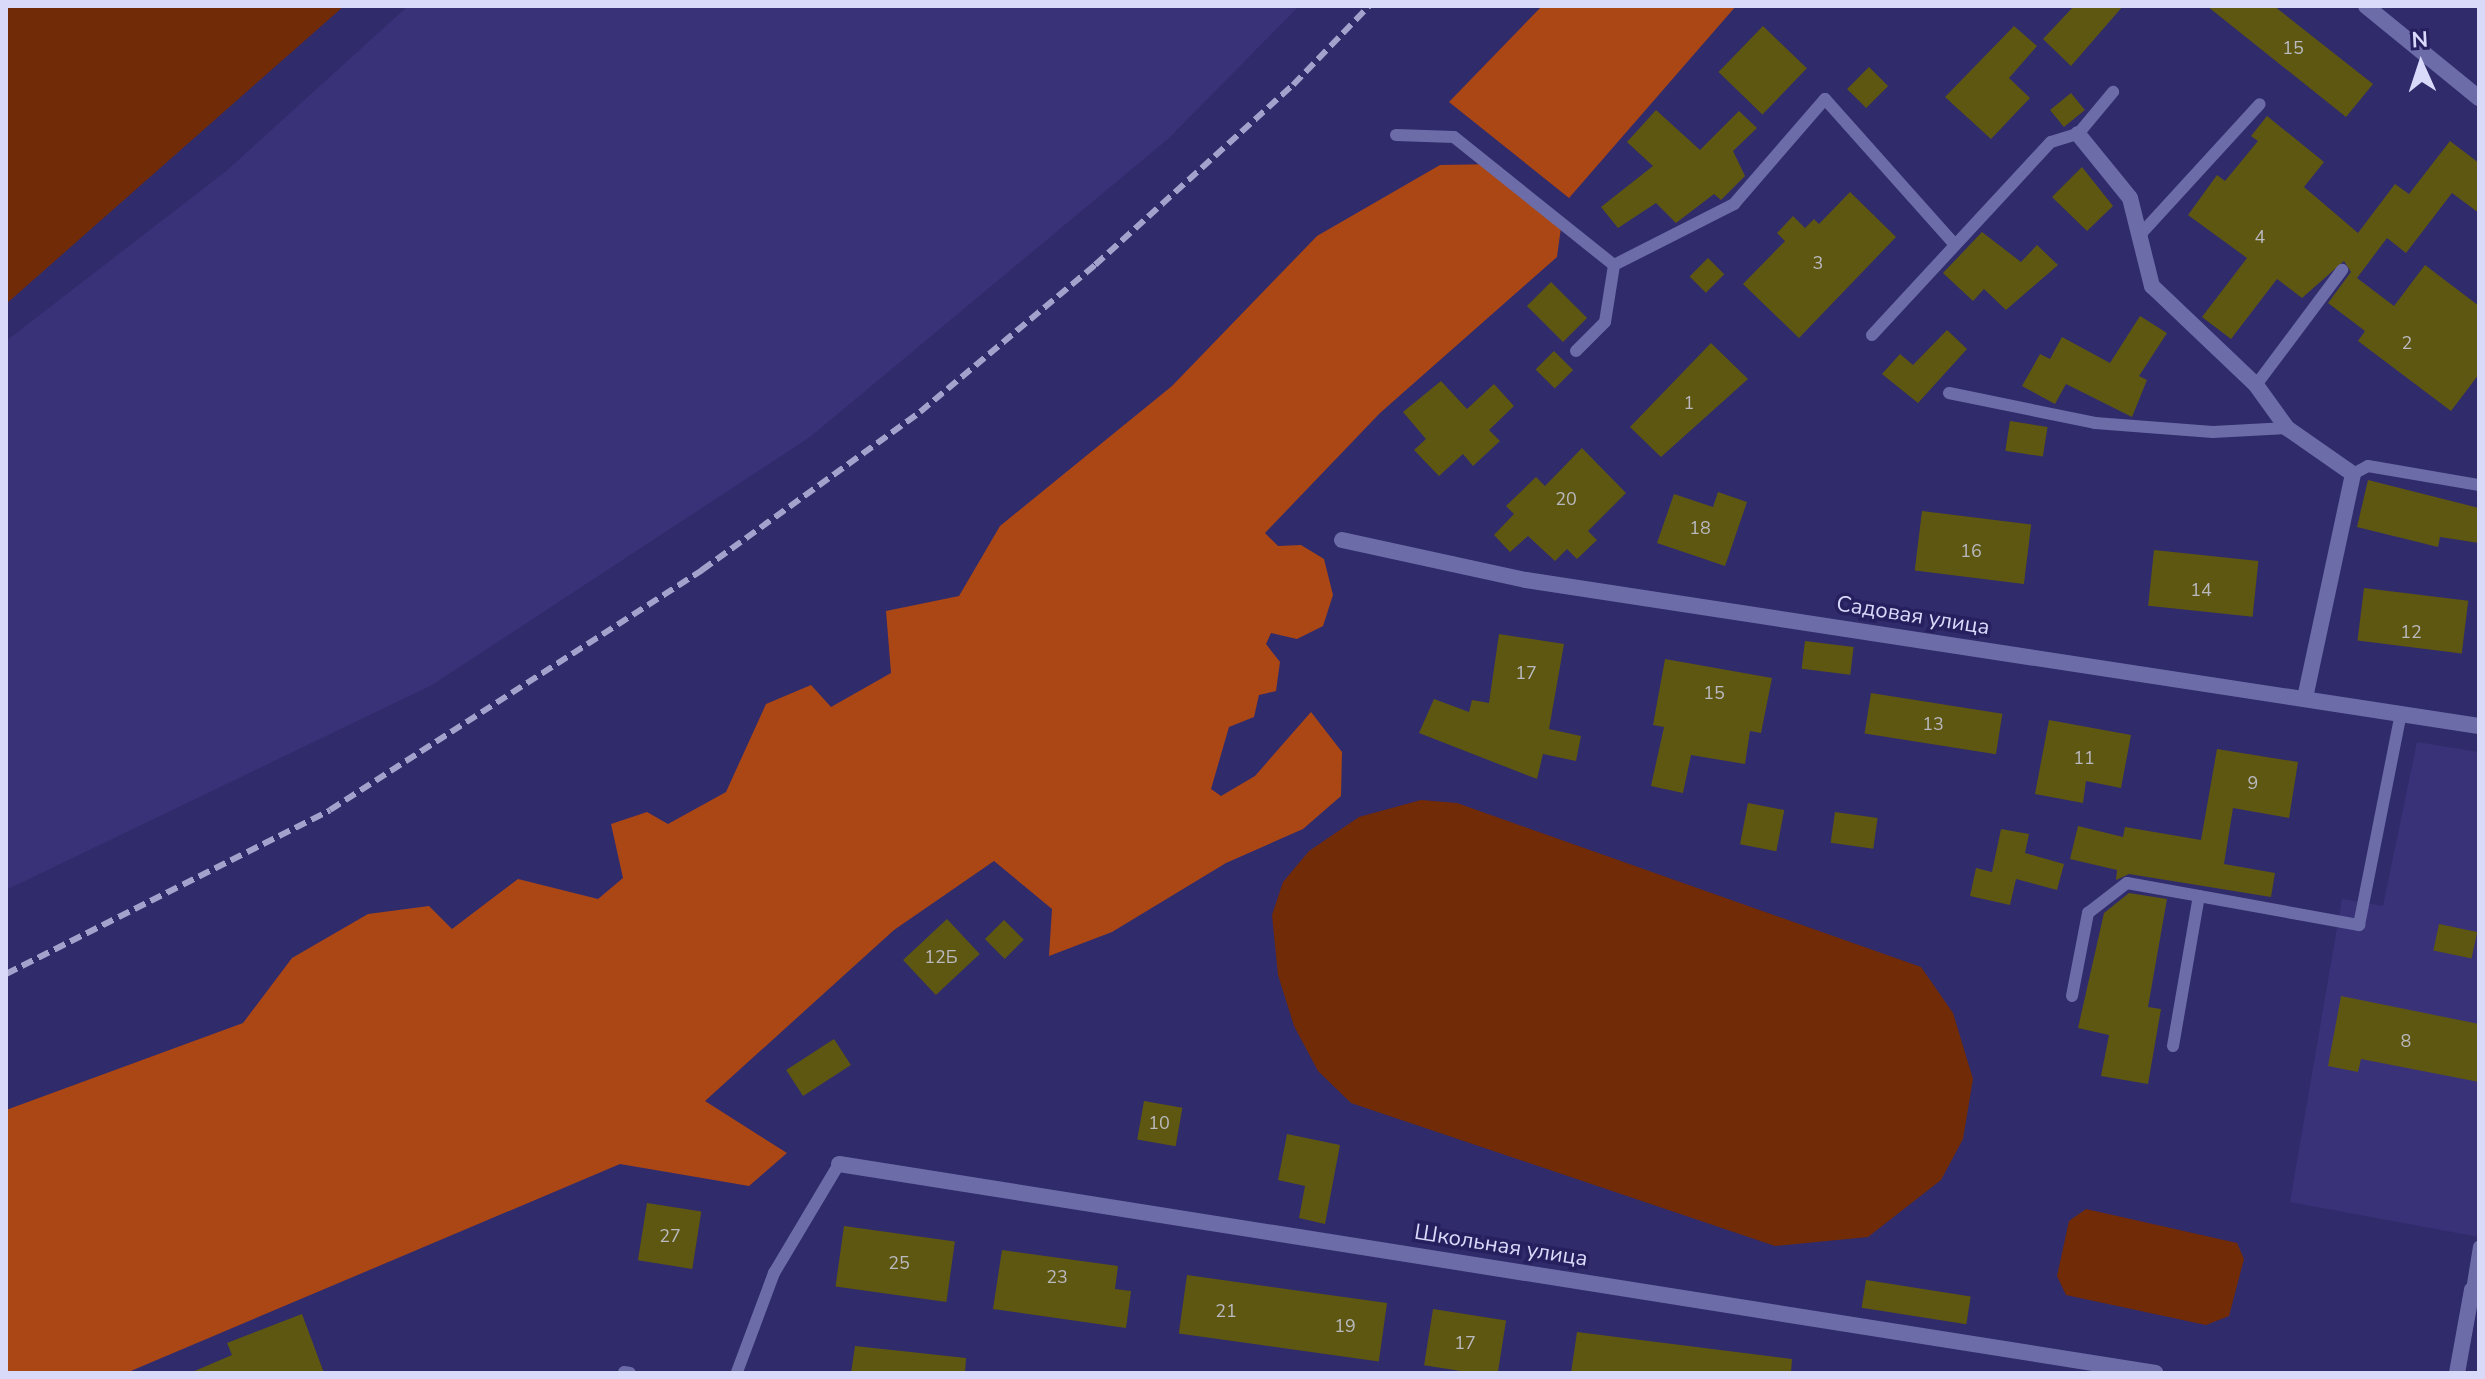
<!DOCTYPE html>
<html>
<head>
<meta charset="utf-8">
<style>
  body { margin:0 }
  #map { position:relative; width:2485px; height:1379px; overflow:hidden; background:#302b6b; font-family:"Nunito Sans",sans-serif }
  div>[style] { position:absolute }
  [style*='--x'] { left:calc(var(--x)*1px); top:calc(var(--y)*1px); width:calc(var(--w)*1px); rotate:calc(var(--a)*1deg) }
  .built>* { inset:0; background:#393279 }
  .green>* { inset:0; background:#712b07 }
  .forest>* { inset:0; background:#ab4715 }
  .building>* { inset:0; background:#5e5711; transform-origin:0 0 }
  .service>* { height:12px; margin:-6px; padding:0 6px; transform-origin:6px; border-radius:6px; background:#6c6ca8 }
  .minor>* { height:16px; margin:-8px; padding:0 8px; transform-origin:8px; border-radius:8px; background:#6c6ca8 }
  .rail>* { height:6px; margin-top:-3px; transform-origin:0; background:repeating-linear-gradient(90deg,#a3a2cc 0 12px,transparent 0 18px) }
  span { translate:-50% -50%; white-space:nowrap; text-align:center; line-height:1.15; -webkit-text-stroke:7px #27205f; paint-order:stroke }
  .number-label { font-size:18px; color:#bab9c0 }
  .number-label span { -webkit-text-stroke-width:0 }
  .street-label { font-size:22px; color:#d9dafa }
  .frame { position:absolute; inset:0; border:8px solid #d9dafa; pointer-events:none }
  .north { position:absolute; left:2381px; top:24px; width:80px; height:80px; -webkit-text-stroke:6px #27205f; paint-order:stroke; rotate:357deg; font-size:22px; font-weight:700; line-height:32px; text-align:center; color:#d9dafa }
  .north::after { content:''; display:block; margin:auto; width:28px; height:36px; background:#d9dafa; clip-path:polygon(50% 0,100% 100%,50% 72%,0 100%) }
</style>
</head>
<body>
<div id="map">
  <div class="built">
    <div style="clip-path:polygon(408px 6px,1299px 6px,1168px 139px,810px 437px,432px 685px,6px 890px,6px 341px,225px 172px)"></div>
    <div style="clip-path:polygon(2417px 742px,2479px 752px,2479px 1237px,2290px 1202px,2342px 899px,2383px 906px)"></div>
  </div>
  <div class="green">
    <div style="clip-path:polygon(6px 6px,344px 6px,6px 304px)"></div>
    <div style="clip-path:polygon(1421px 800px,1457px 803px,1921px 967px,1953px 1013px,1973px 1079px,1963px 1139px,1941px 1180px,1868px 1237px,1775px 1246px,1351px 1103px,1318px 1071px,1294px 1026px,1278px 975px,1272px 915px,1283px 882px,1309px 851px,1359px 817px)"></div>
    <div style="clip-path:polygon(2086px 1209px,2237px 1243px,2244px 1259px,2229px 1316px,2206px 1325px,2066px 1295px,2057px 1276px,2069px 1221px)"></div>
  </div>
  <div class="forest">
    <div style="clip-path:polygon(1542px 6px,1736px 6px,1569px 198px,1449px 102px)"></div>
    <div style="clip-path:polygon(1497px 164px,1562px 220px,1557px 257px,1380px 413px,1265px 533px,1278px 546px,1301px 545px,1324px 559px,1333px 595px,1323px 626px,1297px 639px,1271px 633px,1266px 644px,1280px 662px,1276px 691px,1259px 695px,1254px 717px,1229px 727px,1211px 789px,1221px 796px,1255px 776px,1311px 712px,1342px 752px,1341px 796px,1303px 829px,1226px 863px,1112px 932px,1049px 956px,1052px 909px,994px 861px,894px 930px,705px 1101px,787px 1153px,749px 1186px,620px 1164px,126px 1373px,6px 1373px,6px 1110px,243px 1023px,292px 958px,368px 914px,429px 906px,452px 929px,518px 879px,598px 899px,623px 878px,611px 824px,647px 812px,668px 824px,726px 792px,766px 704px,811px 685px,831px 707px,891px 673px,886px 611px,959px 596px,1000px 526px,1172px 386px,1317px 236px,1440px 165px)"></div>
  </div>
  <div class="building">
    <div style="clip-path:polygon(2074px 6px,2123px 6px,2071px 66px,2043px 39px)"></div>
    <div style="clip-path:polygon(2207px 6px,2274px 6px,2373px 84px,2346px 117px)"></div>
    <div style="left:1763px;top:26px;width:61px;height:64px;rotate:44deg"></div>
    <div style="clip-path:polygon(2014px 26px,2037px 46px,2009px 78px,2030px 98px,1991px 139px,1945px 97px)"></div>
    <div style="left:1869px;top:67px;width:27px;height:31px;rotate:45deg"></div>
    <div style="left:2071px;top:93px;width:22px;height:27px;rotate:51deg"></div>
    <div style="clip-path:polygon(1656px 110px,1700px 150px,1739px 111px,1757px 128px,1733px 151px,1745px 176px,1721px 200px,1714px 194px,1676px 223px,1656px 203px,1618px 228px,1601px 207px,1653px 166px,1627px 142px)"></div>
    <div style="clip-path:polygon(2267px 116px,2324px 162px,2304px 187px,2358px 233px,2395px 184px,2409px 194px,2450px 141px,2479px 163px,2479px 213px,2452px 193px,2406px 253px,2387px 238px,2357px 278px,2394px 306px,2425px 265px,2479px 306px,2479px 374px,2451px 411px,2358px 341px,2365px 331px,2328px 303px,2351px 272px,2344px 261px,2302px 298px,2277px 279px,2231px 339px,2202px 317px,2247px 258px,2188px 215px,2217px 175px,2225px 181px,2258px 141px,2251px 136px)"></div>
    <div style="clip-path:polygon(2082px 167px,2113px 206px,2087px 231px,2052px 197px)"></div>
    <div style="clip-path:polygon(1850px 192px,1896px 237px,1799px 338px,1743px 284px,1785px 241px,1777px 233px,1793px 216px,1805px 228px,1814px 219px,1819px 224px)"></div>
    <div style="clip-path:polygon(1982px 232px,2021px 262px,2037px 245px,2058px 265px,2006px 310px,1984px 289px,1973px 301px,1943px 273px)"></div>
    <div style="left:1708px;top:258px;width:23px;height:26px;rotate:45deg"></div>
    <div style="left:1551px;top:282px;width:51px;height:34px;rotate:45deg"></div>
    <div style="clip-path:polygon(2140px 316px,2167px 333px,2139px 376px,2147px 380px,2132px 417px,2066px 384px,2055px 404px,2022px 386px,2040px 354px,2050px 359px,2062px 337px,2110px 363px)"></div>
    <div style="clip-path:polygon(1947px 330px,1967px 349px,1918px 403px,1882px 374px,1900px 354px,1913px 365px)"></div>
    <div style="clip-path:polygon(1711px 343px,1748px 379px,1661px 457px,1630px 427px)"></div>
    <div style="left:1554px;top:351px;width:27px;height:26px;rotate:45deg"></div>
    <div style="clip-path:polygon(1441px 381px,1467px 409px,1494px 384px,1514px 406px,1489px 430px,1500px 441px,1473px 466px,1463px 454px,1439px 476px,1414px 450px,1426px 439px,1403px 412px)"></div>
    <div style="left:2010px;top:421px;width:38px;height:30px;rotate:9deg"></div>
    <div style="clip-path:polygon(1582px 448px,1626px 493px,1588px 531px,1597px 540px,1577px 559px,1567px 549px,1555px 561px,1528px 536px,1510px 552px,1494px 535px,1514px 514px,1506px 506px,1536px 477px,1545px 486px)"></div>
    <div style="clip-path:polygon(2368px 480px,2479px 508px,2479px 543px,2440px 537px,2438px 547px,2357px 527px)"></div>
    <div style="clip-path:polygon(1718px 492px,1747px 502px,1725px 566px,1657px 543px,1674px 494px,1713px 507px)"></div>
    <div style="left:1922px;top:511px;width:110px;height:60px;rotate:7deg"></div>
    <div style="left:2154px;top:550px;width:105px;height:56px;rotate:6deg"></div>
    <div style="left:2364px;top:588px;width:105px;height:53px;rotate:7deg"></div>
    <div style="clip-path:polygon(1499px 634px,1564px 644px,1549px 729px,1581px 736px,1576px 761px,1543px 754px,1537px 779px,1419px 733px,1434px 699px,1469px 712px,1472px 700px,1489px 703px)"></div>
    <div style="left:1805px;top:641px;width:49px;height:28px;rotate:7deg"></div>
    <div style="clip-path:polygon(1665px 659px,1772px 678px,1761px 733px,1750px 731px,1745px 764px,1691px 755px,1683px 793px,1651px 786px,1664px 727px,1653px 725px)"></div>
    <div style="left:1871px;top:693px;width:133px;height:41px;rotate:9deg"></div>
    <div style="clip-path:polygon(2049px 720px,2131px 735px,2121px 788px,2086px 781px,2083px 803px,2035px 794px)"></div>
    <div style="clip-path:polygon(2217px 749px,2298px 762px,2289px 818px,2233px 808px,2224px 864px,2275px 873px,2271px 897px,2129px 874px,2116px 880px,2117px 870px,2070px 859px,2078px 826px,2123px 837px,2125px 827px,2201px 840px)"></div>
    <div style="left:1748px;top:803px;width:37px;height:42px;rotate:11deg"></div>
    <div style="left:1835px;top:812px;width:43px;height:31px;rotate:8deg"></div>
    <div style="clip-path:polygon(2001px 829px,2029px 834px,2025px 853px,2064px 864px,2057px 890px,2016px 879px,2010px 905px,1970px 896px,1976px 868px,1992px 872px)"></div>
    <div style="clip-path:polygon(2129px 893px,2167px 899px,2148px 1007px,2161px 1009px,2148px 1084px,2101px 1076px,2109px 1035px,2078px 1028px,2104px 913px)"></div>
    <div style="left:947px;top:919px;width:48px;height:60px;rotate:47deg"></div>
    <div style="left:1004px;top:920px;width:28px;height:27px;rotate:45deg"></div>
    <div style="left:2439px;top:924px;width:39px;height:27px;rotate:12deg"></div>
    <div style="clip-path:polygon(2341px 996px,2479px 1024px,2479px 1082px,2361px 1059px,2358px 1072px,2328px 1066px)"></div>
    <div style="left:834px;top:1039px;width:31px;height:57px;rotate:57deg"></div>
    <div style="left:1144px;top:1101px;width:39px;height:39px;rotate:10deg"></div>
    <div style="clip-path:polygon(1287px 1134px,1340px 1145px,1325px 1224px,1299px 1218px,1305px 1186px,1278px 1180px)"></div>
    <div style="left:647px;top:1203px;width:55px;height:58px;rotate:9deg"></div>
    <div style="left:844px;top:1226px;width:112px;height:61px;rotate:8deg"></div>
    <div style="clip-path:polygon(1002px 1250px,1118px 1266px,1115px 1289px,1131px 1291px,1126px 1328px,993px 1309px)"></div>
    <div style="left:1187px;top:1275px;width:202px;height:59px;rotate:8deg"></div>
    <div style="left:1866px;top:1280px;width:106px;height:28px;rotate:9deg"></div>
    <div style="left:1433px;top:1309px;width:74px;height:57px;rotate:9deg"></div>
    <div style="clip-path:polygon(302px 1314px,324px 1373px,190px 1373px,232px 1355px,227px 1343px)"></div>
    <div style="clip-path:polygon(1577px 1332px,1792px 1359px,1791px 1373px,1571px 1373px)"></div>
    <div style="clip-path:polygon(855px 1346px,966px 1358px,965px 1373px,851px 1373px)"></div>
  </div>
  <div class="service">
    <div style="--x:1396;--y:135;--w:58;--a:2"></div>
    <div style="--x:1454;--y:137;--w:205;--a:38.7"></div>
    <div style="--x:1614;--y:265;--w:135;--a:-26.9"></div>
    <div style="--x:1734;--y:204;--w:139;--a:-49.1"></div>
    <div style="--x:1825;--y:99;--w:195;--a:48.3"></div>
    <div style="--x:2138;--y:237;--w:180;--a:-47.5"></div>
    <div style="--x:1872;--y:335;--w:263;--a:-47.2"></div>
    <div style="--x:2051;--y:142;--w:28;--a:-17"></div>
    <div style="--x:2078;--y:134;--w:55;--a:-50.2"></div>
    <div style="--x:1576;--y:351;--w:41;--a:-45"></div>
    <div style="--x:1605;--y:322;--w:58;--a:-81"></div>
    <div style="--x:2256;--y:385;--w:144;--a:-53.2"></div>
    <div style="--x:1949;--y:393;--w:149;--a:11.6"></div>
    <div style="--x:2095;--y:423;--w:118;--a:4.4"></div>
    <div style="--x:2213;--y:432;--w:74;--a:-3.1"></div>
    <div style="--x:2353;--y:474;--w:17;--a:-28"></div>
    <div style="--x:2368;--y:466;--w:113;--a:9.7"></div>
    <div style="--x:2072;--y:996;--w:85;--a:-79.1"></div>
    <div style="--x:2088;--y:913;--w:49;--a:-37.6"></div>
    <div style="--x:2127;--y:883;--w:73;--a:10.2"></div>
    <div style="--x:2173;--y:1046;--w:152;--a:-80.2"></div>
    <div style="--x:2199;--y:896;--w:163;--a:10.3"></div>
    <div style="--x:2359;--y:925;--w:216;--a:-78.8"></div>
    <div style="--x:2472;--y:1290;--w:44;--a:-80.8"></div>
    <div style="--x:624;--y:1372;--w:6;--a:9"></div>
    <div style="--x:737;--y:1372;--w:106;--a:-69.5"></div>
    <div style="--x:774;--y:1273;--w:127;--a:-59.2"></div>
  </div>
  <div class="minor">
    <div style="--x:2366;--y:6;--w:146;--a:39.2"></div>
    <div style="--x:2078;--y:134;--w:82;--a:50.9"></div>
    <div style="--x:2130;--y:198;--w:91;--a:76"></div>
    <div style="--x:2152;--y:286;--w:144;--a:43.6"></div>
    <div style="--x:2256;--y:385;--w:53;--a:54.2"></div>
    <div style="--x:2287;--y:428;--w:80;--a:34.9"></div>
    <div style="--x:2353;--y:474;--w:229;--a:102.1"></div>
    <div style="--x:1342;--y:540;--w:188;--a:12.3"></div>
    <div style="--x:1526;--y:580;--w:964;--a:8.71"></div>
    <div style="--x:839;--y:1164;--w:1333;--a:9.02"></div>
    <div style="--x:2457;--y:1373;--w:84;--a:-79.8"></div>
    <div style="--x:2472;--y:1290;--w:7;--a:8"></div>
  </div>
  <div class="rail">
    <div style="--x:6;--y:974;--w:363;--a:-26.8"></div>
    <div style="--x:330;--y:810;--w:443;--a:-32.8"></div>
    <div style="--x:702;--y:570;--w:269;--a:-35.9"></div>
    <div style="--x:920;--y:412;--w:229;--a:-40"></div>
    <div style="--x:1095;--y:265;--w:268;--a:-42.3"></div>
    <div style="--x:1293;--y:85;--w:110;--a:-46.1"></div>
  </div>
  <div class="number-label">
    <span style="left:2293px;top:48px">15</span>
    <span style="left:2260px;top:237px">4</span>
    <span style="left:1818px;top:263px">3</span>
    <span style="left:2407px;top:343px">2</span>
    <span style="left:1689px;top:403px">1</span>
    <span style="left:1566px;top:499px">20</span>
    <span style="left:1700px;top:528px">18</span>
    <span style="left:1971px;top:551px">16</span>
    <span style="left:2201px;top:590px">14</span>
    <span style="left:2411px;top:632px">12</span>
    <span style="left:1526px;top:673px">17</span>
    <span style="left:1714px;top:693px">15</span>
    <span style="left:1933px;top:724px">13</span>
    <span style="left:2084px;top:758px">11</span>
    <span style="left:2253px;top:783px">9</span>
    <span style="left:941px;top:957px">12Б</span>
    <span style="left:2406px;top:1041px">8</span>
    <span style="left:1159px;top:1123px">10</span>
    <span style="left:670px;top:1236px">27</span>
    <span style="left:899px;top:1263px">25</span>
    <span style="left:1057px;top:1277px">23</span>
    <span style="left:1226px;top:1311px">21</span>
    <span style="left:1345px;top:1326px">19</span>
    <span style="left:1465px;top:1343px">17</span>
  </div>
  <div class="street-label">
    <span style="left:1913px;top:616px;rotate:9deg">Садовая улица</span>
    <span style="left:1501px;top:1246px;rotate:9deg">Школьная улица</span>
  </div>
  <div class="frame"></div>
  <div class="north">N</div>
</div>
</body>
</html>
